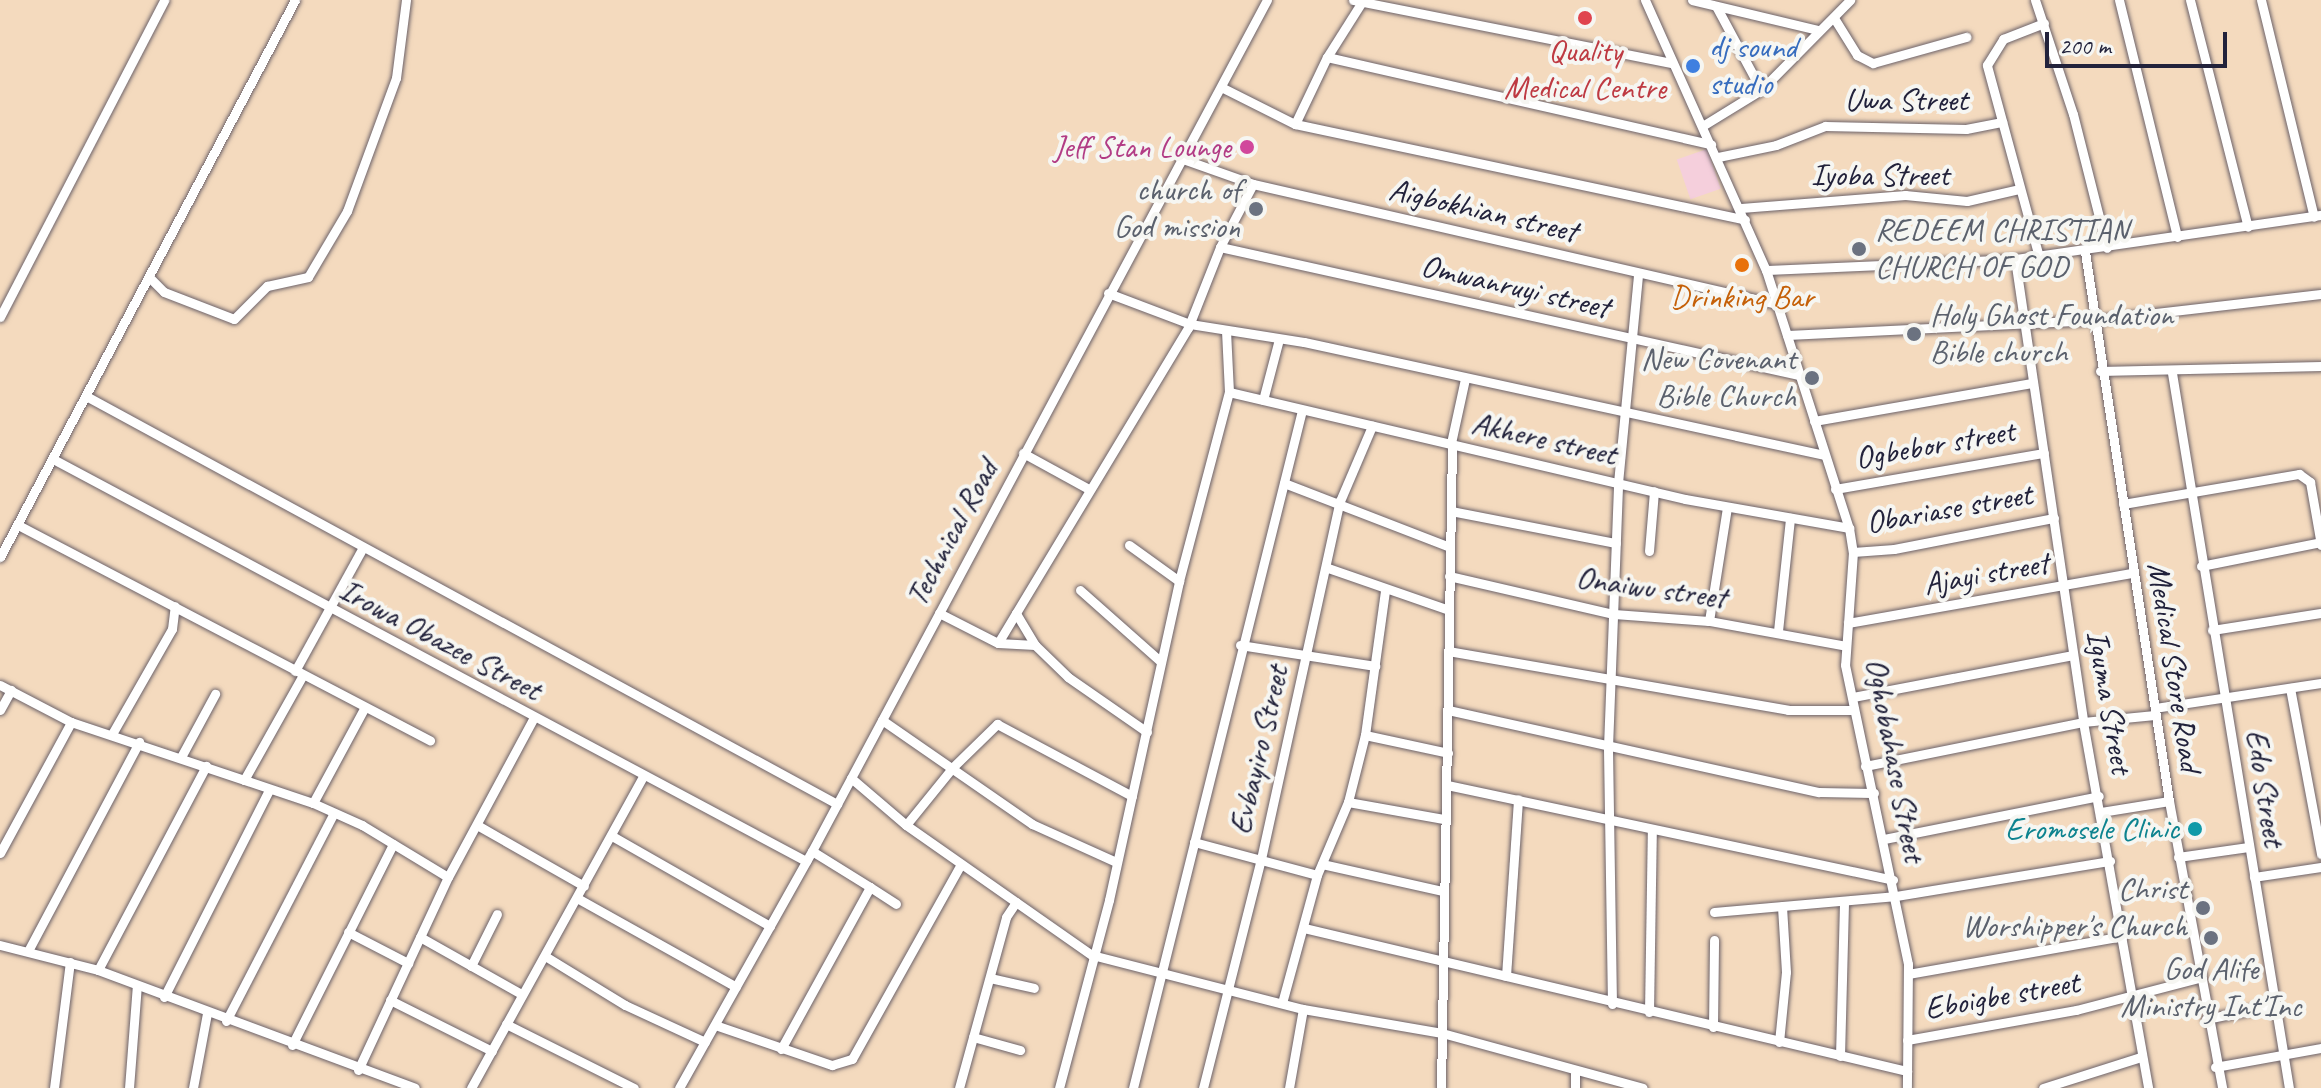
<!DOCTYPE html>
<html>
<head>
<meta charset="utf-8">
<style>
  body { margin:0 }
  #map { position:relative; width:2321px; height:1088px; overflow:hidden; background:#f4dabe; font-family:Caveat,sans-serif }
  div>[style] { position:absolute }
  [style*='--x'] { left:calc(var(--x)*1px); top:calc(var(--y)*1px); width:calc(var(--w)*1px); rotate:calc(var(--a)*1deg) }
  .built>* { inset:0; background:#f5cfdc; transform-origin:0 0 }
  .roads { filter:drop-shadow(0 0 2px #6c6269) drop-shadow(0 0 2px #6c6269) }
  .minor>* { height:9px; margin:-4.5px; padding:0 4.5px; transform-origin:4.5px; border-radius:4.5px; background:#fff }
  .dots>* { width:22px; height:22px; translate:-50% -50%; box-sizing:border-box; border:4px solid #f6f6f2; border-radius:50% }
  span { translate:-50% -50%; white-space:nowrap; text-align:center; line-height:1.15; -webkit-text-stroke:8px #f6f6f2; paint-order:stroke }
  .shop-label { font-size:32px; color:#366cbe }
  .left { translate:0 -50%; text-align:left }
  .health-label { font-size:32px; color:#be3a42 }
  .street-label { font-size:32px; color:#22223b }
  .hotel-label { font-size:32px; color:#b23c85 }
  .right { translate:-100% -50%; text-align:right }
  .worship-label { font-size:32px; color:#5b616d }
  .food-label { font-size:32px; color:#c56008 }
  .culture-label { font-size:32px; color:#0d838f }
  .scale { position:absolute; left:2045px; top:32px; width:182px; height:36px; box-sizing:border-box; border:4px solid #22223b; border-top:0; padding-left:10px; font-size:24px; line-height:28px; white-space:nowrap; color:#22223b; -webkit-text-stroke:6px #f6f6f2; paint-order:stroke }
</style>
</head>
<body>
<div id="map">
  <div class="built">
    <div style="left:1707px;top:149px;width:42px;height:32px;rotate:71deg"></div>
  </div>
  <div class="roads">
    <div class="minor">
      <div style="--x:1353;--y:0;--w:325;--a:11.2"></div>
      <div style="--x:1645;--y:0;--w:296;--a:65.9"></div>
      <div style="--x:1766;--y:270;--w:271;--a:72.2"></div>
      <div style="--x:1849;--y:528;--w:24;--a:81"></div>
      <div style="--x:1853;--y:552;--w:113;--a:94"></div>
      <div style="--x:1845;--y:665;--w:306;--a:78.1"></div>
      <div style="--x:1908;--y:964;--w:124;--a:90.5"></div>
      <div style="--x:1692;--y:0;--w:130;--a:13.4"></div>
      <div style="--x:2035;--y:0;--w:120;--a:71.6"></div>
      <div style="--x:2073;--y:114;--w:138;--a:75.8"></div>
      <div style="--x:2119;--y:0;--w:244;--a:76.2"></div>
      <div style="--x:2190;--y:0;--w:234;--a:75.7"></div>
      <div style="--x:2261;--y:0;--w:223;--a:76.3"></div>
      <div style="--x:1716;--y:6;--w:95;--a:61.8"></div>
      <div style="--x:1834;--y:18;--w:44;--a:58.1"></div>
      <div style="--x:1857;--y:55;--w:18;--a:27"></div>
      <div style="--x:1873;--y:63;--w:97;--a:-15.6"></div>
      <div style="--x:1327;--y:57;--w:394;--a:12.8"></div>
      <div style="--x:1221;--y:87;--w:83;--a:26.6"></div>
      <div style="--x:1295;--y:124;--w:460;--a:12"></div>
      <div style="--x:1295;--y:124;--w:74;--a:-64.5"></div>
      <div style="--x:1327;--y:57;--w:67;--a:-57.7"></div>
      <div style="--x:1704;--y:125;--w:67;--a:-31.6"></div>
      <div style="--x:1761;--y:90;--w:127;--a:-45.3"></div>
      <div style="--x:1718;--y:157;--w:59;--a:-11.7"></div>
      <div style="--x:1776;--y:145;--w:53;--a:-21.2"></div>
      <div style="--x:1825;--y:126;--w:141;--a:1.2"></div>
      <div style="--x:1966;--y:129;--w:37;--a:-11"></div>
      <div style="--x:1180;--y:158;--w:77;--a:19.6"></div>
      <div style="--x:1253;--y:184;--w:538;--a:12.9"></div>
      <div style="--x:1741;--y:208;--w:165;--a:-4.5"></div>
      <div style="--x:1905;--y:195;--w:62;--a:5.5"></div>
      <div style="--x:1967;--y:201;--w:53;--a:-13"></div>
      <div style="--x:1220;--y:247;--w:593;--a:12.47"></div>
      <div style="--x:2085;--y:252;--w:555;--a:81.3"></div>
      <div style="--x:2169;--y:801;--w:292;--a:79.5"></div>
      <div style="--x:2039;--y:257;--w:199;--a:-105.2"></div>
      <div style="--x:1987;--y:65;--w:31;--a:-58"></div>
      <div style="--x:2003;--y:39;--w:44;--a:-21.3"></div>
      <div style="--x:2015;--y:259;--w:468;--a:81.6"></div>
      <div style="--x:2083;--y:722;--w:372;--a:79.9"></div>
      <div style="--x:1766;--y:270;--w:249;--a:-2.5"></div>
      <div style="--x:2015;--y:259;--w:309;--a:-8.2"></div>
      <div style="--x:149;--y:277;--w:21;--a:45"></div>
      <div style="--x:164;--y:292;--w:75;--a:21.1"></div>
      <div style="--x:234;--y:319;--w:47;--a:-45"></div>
      <div style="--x:267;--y:286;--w:42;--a:-12.4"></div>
      <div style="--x:308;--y:277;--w:77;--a:-59.4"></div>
      <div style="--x:347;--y:211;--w:142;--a:-69.8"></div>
      <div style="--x:396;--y:78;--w:79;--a:-82.7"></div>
      <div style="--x:1108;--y:293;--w:88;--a:20.7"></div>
      <div style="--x:1190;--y:324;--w:115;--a:9"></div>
      <div style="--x:1304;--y:342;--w:532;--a:12.26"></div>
      <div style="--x:0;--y:317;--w:357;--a:-62.6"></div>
      <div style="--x:1787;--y:335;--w:308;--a:-2.8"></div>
      <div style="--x:2095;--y:320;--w:227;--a:-6.6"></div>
      <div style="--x:2100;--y:371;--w:221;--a:-1.3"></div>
      <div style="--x:2172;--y:373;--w:725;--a:80.71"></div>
      <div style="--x:1229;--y:392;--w:468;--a:13.2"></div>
      <div style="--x:1685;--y:499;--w:167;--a:10"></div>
      <div style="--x:86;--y:396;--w:855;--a:28.51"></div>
      <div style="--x:1263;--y:400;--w:63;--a:-75.3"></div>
      <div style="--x:1814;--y:421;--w:221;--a:-9.9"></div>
      <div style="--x:1451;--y:443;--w:66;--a:-77.7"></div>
      <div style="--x:1023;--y:453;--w:73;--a:28.7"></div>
      <div style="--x:53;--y:459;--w:854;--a:28.1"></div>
      <div style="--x:1284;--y:483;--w:178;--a:21.1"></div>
      <div style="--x:1835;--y:489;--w:212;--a:-9.8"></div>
      <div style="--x:2123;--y:504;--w:179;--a:-9.7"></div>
      <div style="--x:2299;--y:474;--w:14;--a:36"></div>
      <div style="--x:2310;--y:482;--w:64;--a:80.1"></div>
      <div style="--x:1451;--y:511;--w:168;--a:11"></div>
      <div style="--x:18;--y:525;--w:465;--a:27.6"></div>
      <div style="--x:1129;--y:545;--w:62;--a:35.8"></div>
      <div style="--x:1649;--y:551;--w:60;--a:-85.2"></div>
      <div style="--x:1853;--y:552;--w:41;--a:-4.2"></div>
      <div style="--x:1894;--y:549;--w:163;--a:-11"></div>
      <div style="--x:0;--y:557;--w:630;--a:-62.09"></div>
      <div style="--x:2201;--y:566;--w:122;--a:-11.3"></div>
      <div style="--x:1328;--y:568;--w:128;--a:19.1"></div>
      <div style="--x:1449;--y:576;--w:169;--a:13"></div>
      <div style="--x:1614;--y:614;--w:95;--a:4.2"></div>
      <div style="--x:1709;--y:621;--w:139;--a:10.3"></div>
      <div style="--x:1080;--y:590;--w:108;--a:41.6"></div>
      <div style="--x:939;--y:613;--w:66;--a:27"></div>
      <div style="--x:1016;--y:613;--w:35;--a:121"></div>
      <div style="--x:998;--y:643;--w:37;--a:3"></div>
      <div style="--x:1709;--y:621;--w:115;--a:-81"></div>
      <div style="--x:1848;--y:623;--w:289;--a:-10"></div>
      <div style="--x:2212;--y:630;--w:110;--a:-8.9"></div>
      <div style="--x:1778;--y:631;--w:114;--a:-83.9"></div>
      <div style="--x:1240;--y:645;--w:137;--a:8.8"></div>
      <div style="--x:1448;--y:651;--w:345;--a:9.8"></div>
      <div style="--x:1788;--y:710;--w:66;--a:0"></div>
      <div style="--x:295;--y:671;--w:139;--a:-61.2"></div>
      <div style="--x:0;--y:685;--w:80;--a:27.5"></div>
      <div style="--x:71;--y:722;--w:255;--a:18.5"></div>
      <div style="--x:313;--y:803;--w:54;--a:24.2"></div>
      <div style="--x:362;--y:825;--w:100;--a:31.2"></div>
      <div style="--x:2290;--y:688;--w:169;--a:79.4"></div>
      <div style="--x:1853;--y:697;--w:224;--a:-10.8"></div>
      <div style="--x:2155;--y:708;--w:168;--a:-8.6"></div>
      <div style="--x:0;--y:710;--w:23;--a:-61"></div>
      <div style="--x:1448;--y:710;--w:380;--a:12.5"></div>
      <div style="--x:1819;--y:792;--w:55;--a:1"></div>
      <div style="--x:882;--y:720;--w:183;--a:34.7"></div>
      <div style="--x:1032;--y:824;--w:92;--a:24.3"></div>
      <div style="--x:1147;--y:732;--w:96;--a:-145.2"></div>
      <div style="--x:1068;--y:677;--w:46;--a:-135.9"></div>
      <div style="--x:1035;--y:645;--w:37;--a:-121"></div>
      <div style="--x:1016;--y:613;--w:333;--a:-58.9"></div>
      <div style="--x:1188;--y:328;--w:87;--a:-68.4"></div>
      <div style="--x:1220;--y:247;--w:71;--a:-62.4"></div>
      <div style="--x:112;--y:734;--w:121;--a:-60.3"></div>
      <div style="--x:172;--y:629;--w:23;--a:-83"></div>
      <div style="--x:1365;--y:735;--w:85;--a:12.2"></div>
      <div style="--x:181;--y:757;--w:72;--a:-61.6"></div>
      <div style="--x:1865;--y:766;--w:222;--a:-11.4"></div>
      <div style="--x:2083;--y:722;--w:72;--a:-5.6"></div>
      <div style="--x:851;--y:778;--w:72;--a:40.5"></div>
      <div style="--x:906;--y:825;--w:227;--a:35"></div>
      <div style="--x:1092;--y:955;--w:218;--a:14.4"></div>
      <div style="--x:244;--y:780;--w:120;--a:-60.7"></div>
      <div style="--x:1447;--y:785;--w:456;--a:12"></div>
      <div style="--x:1348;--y:802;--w:97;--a:10.1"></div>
      <div style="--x:313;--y:803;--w:109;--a:-61.6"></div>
      <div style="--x:2101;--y:812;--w:69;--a:-9.2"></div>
      <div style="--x:477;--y:825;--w:123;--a:29.7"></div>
      <div style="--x:906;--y:825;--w:75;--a:-51"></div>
      <div style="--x:953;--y:767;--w:62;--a:-44.3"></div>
      <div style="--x:997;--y:724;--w:153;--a:28.1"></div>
      <div style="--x:612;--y:836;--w:182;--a:29.7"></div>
      <div style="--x:1884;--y:839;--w:219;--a:-11.3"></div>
      <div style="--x:1194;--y:842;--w:127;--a:15"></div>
      <div style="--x:0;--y:853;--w:149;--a:-61.5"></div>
      <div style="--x:2178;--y:857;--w:71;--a:-8.1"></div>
      <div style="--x:1322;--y:864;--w:124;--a:12.6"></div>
      <div style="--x:2254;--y:877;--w:68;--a:-8.5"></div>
      <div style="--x:870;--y:887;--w:31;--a:33"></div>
      <div style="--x:577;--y:898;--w:182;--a:29.2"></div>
      <div style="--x:1714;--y:912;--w:183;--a:-5"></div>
      <div style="--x:1896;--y:896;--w:217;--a:-9.3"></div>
      <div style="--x:1304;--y:928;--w:620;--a:13.34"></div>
      <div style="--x:348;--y:932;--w:68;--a:27.3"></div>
      <div style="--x:420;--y:937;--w:116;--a:29.4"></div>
      <div style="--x:0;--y:945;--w:101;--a:14.3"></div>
      <div style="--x:98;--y:970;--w:338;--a:20.4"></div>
      <div style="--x:28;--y:951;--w:237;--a:-62"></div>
      <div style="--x:545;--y:956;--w:94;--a:31.5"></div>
      <div style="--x:625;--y:1005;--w:88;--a:24.8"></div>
      <div style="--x:471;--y:966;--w:58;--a:-63.4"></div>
      <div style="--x:98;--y:970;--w:231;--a:-62.1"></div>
      <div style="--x:1908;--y:974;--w:218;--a:-10"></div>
      <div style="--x:1506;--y:976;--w:177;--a:-86.1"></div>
      <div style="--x:990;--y:978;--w:45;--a:12.8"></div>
      <div style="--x:164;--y:997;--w:232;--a:-63.1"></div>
      <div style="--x:390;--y:1000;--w:114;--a:26.6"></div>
      <div style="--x:1282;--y:1003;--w:133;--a:-74.7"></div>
      <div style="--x:1317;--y:875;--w:79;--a:-67"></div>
      <div style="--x:1348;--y:802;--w:69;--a:-75.8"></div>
      <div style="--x:1365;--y:735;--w:145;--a:-82.1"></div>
      <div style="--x:1612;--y:1004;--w:257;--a:-90.9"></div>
      <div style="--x:1608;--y:747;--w:264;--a:-87.8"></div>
      <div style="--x:1618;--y:483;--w:210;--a:-84.5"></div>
      <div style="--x:1649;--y:1012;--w:183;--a:-89.1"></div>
      <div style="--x:2206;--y:1019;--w:70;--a:-11.5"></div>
      <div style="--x:226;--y:1021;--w:234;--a:-62.6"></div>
      <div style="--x:506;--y:1024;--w:143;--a:26.6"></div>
      <div style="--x:715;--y:1025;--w:124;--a:18.9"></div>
      <div style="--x:832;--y:1065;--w:21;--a:-17"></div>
      <div style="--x:852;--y:1059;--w:223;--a:-60.8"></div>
      <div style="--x:1713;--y:1027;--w:87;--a:-89.3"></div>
      <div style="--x:973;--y:1037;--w:49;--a:15.5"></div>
      <div style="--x:1907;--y:1040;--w:172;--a:-10.1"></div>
      <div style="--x:2076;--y:1010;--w:127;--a:-14.6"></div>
      <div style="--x:1779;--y:1042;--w:70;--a:-84.3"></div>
      <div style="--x:1786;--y:972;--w:66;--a:-93.5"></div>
      <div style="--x:292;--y:1045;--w:225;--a:-63.3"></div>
      <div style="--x:781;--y:1049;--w:185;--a:-61.2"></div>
      <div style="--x:870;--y:887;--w:68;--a:-148.2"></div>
      <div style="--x:1840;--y:1056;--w:155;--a:-88.5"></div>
      <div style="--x:2215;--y:1067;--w:108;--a:-10.2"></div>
      <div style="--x:358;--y:1070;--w:213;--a:-65"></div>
      <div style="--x:448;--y:877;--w:179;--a:-61.7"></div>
      <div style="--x:54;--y:1088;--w:127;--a:-82.8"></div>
      <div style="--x:129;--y:1088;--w:103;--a:-85.6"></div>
      <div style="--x:193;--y:1088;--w:76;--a:-79.4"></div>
      <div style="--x:471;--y:1088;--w:356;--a:-61.1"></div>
      <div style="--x:679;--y:1088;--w:272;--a:-60.7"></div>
      <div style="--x:812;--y:851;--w:965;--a:-61.87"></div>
      <div style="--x:959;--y:1088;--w:177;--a:-74.6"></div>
      <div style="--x:1006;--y:917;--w:18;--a:-56"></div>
      <div style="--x:1059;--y:1088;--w:195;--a:-75.1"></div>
      <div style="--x:1109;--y:900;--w:327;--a:-77.6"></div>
      <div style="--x:1179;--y:581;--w:196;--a:-75.2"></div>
      <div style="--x:1229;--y:392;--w:61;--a:-92.8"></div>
      <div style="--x:1133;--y:1088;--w:699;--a:-76"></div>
      <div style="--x:1203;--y:1088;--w:236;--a:-75.8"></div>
      <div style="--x:1261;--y:859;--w:367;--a:-77.6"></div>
      <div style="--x:1340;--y:501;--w:82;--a:-66.9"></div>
      <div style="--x:1289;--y:1088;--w:80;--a:-80"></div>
      <div style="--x:1303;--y:1009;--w:141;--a:9.8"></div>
      <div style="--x:1442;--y:1033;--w:208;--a:15.3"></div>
      <div style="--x:1441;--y:1088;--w:644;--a:-89.02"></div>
      <div style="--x:1575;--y:1088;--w:15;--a:-90"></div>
      <div style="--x:2043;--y:1088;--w:103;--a:-17.6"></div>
    </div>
  </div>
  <div class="dots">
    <div style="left:1585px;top:18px;background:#e0444e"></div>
    <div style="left:1693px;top:66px;background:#3f7fe0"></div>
    <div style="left:1247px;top:147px;background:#d1479c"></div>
    <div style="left:1256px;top:209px;background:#6b7280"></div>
    <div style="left:1859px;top:249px;background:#6b7280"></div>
    <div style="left:1742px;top:265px;background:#e8710a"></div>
    <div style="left:1914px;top:334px;background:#6b7280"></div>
    <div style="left:1812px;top:378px;background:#6b7280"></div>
    <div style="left:2195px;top:829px;background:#0f9aa8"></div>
    <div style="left:2203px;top:908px;background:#6b7280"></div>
    <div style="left:2211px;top:938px;background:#6b7280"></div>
  </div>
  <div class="shop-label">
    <span class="left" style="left:1709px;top:66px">dj sound<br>studio</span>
  </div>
  <div class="health-label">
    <span style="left:1585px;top:70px">Quality<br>Medical Centre</span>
  </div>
  <div class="street-label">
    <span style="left:1906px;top:100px">Uwa Street</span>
    <span style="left:1880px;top:175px">Iyoba Street</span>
    <span style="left:1483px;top:211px;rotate:13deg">Aigbokhian street</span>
    <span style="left:1515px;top:287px;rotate:13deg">Omwanruyi street</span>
    <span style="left:1544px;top:439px;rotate:13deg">Akhere street</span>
    <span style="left:1935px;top:445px;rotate:-10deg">Ogbebor street</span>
    <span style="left:1949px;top:509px;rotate:-10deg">Obariase street</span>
    <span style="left:952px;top:533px;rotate:-62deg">Technical Road</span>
    <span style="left:1986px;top:574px;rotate:-10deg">Ajayi street</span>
    <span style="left:1651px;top:588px;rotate:8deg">Onaiwu street</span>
    <span style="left:440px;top:640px;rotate:28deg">Irowa Obazee Street</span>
    <span style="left:2174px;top:667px;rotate:81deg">Medical Store Road</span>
    <span style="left:2109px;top:702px;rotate:80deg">Iguma Street</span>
    <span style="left:1259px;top:750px;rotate:-77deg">Evbayiro Street</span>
    <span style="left:1895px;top:760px;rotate:79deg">Oghobahase Street</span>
    <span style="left:2265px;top:788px;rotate:81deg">Edo Street</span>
    <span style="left:2002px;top:996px;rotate:-10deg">Eboigbe street</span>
  </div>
  <div class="hotel-label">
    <span class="right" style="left:1231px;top:147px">Jeff Stan Lounge</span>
  </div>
  <div class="worship-label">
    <span class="right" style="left:1240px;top:209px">church of<br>God mission</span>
    <span class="left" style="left:1875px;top:249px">REDEEM CHRISTIAN<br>CHURCH OF GOD</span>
    <span class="left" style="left:1930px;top:334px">Holy Ghost Foundation<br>Bible church</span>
    <span class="right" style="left:1796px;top:378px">New Covenant<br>Bible Church</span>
    <span class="right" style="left:2187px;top:908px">Christ<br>Worshipper's Church</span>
    <span style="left:2211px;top:988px">God Alife<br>Ministry Int'Inc</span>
  </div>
  <div class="food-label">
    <span style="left:1742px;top:297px">Drinking Bar</span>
  </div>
  <div class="culture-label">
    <span class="right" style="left:2179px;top:829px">Eromosele Clinic</span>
  </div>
  <div class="scale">200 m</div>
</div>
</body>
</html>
